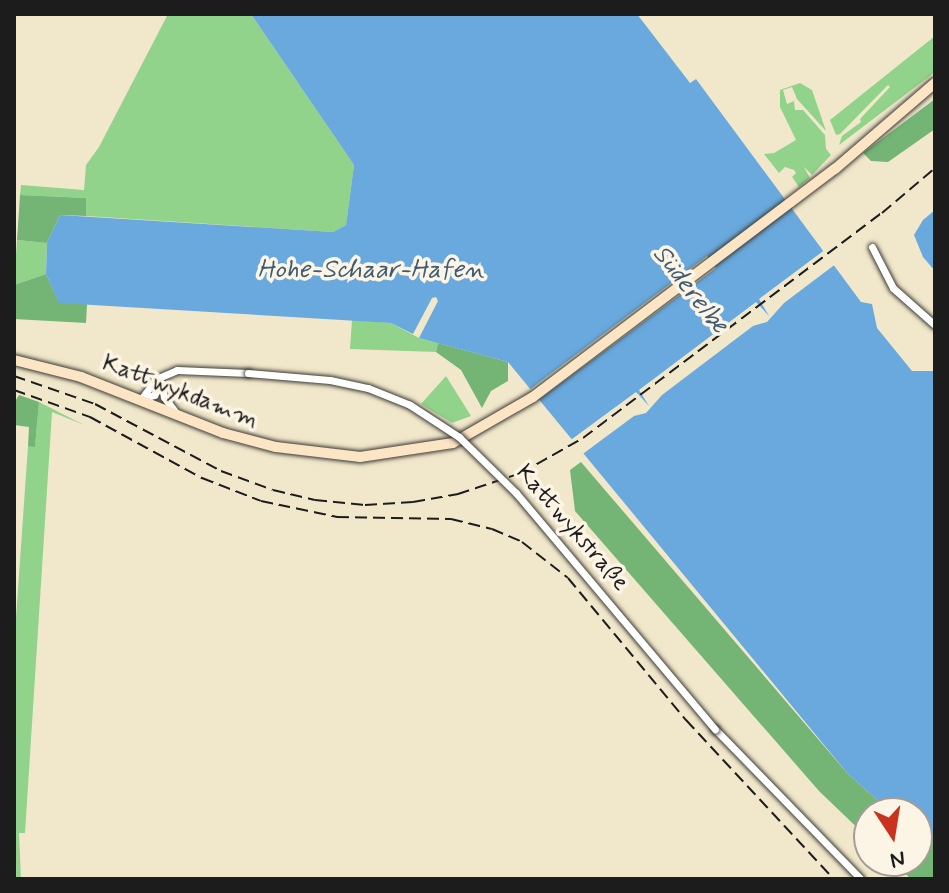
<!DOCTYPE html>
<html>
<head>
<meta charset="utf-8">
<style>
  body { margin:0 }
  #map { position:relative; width:949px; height:893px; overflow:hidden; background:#f1e8cb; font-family:Mynerve,sans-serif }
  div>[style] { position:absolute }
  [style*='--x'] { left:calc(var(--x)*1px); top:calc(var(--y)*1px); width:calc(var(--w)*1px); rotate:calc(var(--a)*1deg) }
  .green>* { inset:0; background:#91d38a }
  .forest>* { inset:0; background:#74b576 }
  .water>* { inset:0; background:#6aa9dd }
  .pier>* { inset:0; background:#f1e8cb }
  .roads { filter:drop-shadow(0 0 2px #3c3b36) drop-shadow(0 0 2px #3c3b36) }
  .minor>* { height:7px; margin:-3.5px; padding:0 3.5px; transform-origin:3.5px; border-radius:3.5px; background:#fff }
  .secondary>* { height:10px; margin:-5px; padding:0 5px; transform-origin:5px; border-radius:5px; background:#fce5c4 }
  .rail>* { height:2px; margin-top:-1px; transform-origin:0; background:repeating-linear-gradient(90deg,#1c1c1c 0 12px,transparent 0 18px) }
  .bridges { filter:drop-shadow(0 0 2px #3c3b36) drop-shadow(0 0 2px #3c3b36) }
  .minor-bridge>* { height:7px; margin:-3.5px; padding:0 3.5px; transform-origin:3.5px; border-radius:3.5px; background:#fff }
  span { translate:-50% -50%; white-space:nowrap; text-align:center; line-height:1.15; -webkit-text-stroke:7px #fcf5e5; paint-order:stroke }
  .street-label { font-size:24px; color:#1c1c1c }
  .water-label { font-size:26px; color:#3f5b73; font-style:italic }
  .frame { position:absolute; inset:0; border:16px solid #1c1c1c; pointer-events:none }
  .north { position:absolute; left:853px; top:797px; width:80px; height:80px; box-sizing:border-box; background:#fcf5e5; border:2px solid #a29e95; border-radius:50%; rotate:168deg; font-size:22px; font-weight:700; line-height:32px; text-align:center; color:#1c1c1c }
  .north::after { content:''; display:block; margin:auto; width:28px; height:36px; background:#c8321e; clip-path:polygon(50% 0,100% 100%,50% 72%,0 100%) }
</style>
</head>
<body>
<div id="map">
  <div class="green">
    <div style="clip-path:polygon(168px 14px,251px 14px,354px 165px,346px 225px,333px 232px,86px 216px,86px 198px,20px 195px,21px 185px,84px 190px,86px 165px,99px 147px)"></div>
    <div style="clip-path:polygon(935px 36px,935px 72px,839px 145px,842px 136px,861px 122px,860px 119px,890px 87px,888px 85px,840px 134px,836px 135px,830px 120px)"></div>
    <div style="clip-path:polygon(800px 83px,812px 90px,826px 131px,797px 99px,792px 87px,783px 90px,787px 104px,794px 101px,795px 110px,803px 110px,825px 135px,826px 149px,831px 155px,812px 175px,804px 167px,810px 178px,799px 187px,792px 177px,796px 173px,794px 170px,785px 167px,779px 173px,764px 154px,774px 153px,796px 140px,780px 107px,780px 90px)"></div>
    <div style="clip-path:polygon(17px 240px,47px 243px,46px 274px,14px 285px)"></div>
    <div style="clip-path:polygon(352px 320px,391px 323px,419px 338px,438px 343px,436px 352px,350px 349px)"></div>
    <div style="clip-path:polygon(446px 376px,471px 416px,452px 423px,421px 404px)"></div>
    <div style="clip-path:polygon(39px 402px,84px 425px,52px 412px,25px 833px,19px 833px,21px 879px,14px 879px,14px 646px,28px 446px,35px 446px)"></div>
  </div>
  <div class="forest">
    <div style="clip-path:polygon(935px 99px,935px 129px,888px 162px,871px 161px,863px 153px)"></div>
    <div style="clip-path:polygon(20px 195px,86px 198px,86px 216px,60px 215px,47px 243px,17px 240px)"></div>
    <div style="clip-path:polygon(46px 274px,59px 302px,87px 304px,86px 323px,14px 319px,14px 285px)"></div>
    <div style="clip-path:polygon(438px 343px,508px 362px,508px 381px,491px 391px,482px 408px,461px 370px,436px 352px)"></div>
    <div style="clip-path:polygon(19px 395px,39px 402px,35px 447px,28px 446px,29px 427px,14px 425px,14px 403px)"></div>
    <div style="clip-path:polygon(581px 462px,848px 774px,892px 813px,869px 813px,869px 839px,819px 791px,575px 511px,570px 470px)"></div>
    <div style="clip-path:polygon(917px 829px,935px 841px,935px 879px,911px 879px,892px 861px,917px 861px)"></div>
  </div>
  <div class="water">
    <div style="clip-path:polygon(251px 14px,637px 14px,690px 83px,696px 79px,861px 302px,872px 304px,877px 328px,912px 371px,935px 371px,935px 841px,917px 829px,917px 813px,892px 813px,848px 774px,508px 362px,419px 338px,438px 301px,436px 297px,432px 298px,413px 334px,391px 323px,59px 303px,46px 274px,47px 243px,60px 215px,333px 232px,346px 225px,354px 165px)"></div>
    <div style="clip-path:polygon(935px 210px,935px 271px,923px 257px,914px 235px,923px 220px)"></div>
  </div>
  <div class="pier">
    <div style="clip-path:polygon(826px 249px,837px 263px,784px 303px,767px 322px,753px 326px,662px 395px,646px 413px,634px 416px,580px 456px,568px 442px,636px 392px,649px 406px,639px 390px,756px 302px,769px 316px,759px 299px)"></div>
    <div style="clip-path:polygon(707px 256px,716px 268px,618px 341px,614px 336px,618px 341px,537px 401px,529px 390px)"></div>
  </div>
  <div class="roads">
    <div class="minor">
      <div style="--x:872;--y:247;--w:46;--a:62.9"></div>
      <div style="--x:893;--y:288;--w:56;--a:41.4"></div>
      <div style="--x:162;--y:385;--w:12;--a:81"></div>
      <div style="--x:164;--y:397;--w:20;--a:53"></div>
      <div style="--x:141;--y:399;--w:25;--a:-53"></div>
      <div style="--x:156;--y:379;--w:23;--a:-23"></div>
      <div style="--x:177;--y:370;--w:71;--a:2.4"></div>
      <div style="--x:141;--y:399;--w:14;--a:-17"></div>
      <div style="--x:154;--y:395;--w:14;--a:-56"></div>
      <div style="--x:715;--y:729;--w:209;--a:45.8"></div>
    </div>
    <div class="secondary">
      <div style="--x:14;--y:360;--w:69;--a:14.2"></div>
      <div style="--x:81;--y:377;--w:153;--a:21.5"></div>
      <div style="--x:223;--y:433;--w:55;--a:14.8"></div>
      <div style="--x:276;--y:447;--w:85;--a:6.8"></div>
      <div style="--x:360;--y:457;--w:94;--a:-8.6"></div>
      <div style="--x:453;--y:443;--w:92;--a:-29.9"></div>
      <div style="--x:533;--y:397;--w:378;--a:-37.1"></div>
      <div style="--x:835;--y:169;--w:132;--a:-40.7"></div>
    </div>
  </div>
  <div class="rail">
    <div style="--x:14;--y:376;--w:86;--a:19.1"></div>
    <div style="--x:95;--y:404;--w:143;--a:28"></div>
    <div style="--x:221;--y:471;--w:55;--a:20.1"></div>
    <div style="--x:273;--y:490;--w:43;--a:13.4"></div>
    <div style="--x:315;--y:500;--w:50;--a:5.7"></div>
    <div style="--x:365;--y:505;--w:48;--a:-3.6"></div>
    <div style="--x:413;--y:502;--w:46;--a:-10.1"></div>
    <div style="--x:458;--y:494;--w:66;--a:-18.4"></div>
    <div style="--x:521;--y:473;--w:71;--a:-29.4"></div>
    <div style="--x:583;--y:438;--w:374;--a:-37"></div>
    <div style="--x:882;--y:213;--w:70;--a:-40.3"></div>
    <div style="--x:14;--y:390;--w:81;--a:19.6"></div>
    <div style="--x:90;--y:417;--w:128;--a:28.6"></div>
    <div style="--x:202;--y:478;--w:63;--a:21.3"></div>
    <div style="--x:261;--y:501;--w:78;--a:11.9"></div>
    <div style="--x:337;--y:517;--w:114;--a:1"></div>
    <div style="--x:451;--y:519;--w:42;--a:13.7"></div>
    <div style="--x:492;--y:529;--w:33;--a:23"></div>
    <div style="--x:522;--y:542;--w:58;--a:38"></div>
    <div style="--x:568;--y:578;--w:185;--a:50.3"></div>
    <div style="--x:686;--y:720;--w:217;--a:47.1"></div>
  </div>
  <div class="bridges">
    <div class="minor-bridge">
      <div style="--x:248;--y:373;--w:82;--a:4.9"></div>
      <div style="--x:330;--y:380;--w:39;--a:12"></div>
      <div style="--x:368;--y:388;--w:45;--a:22"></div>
      <div style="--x:410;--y:405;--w:59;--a:33.1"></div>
      <div style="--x:459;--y:437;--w:80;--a:44.5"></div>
      <div style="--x:516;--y:493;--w:309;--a:49.9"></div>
    </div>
  </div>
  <div class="street-label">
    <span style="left:180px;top:392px;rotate:21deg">Kattwykdamm</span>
    <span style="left:572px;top:528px;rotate:49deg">Kattwykstraße</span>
  </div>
  <div class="water-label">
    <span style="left:371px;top:271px">Hohe-Schaar-Hafen</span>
    <span style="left:689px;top:290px;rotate:52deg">Süderelbe</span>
  </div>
  <div class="frame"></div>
  <div class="north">N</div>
</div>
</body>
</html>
